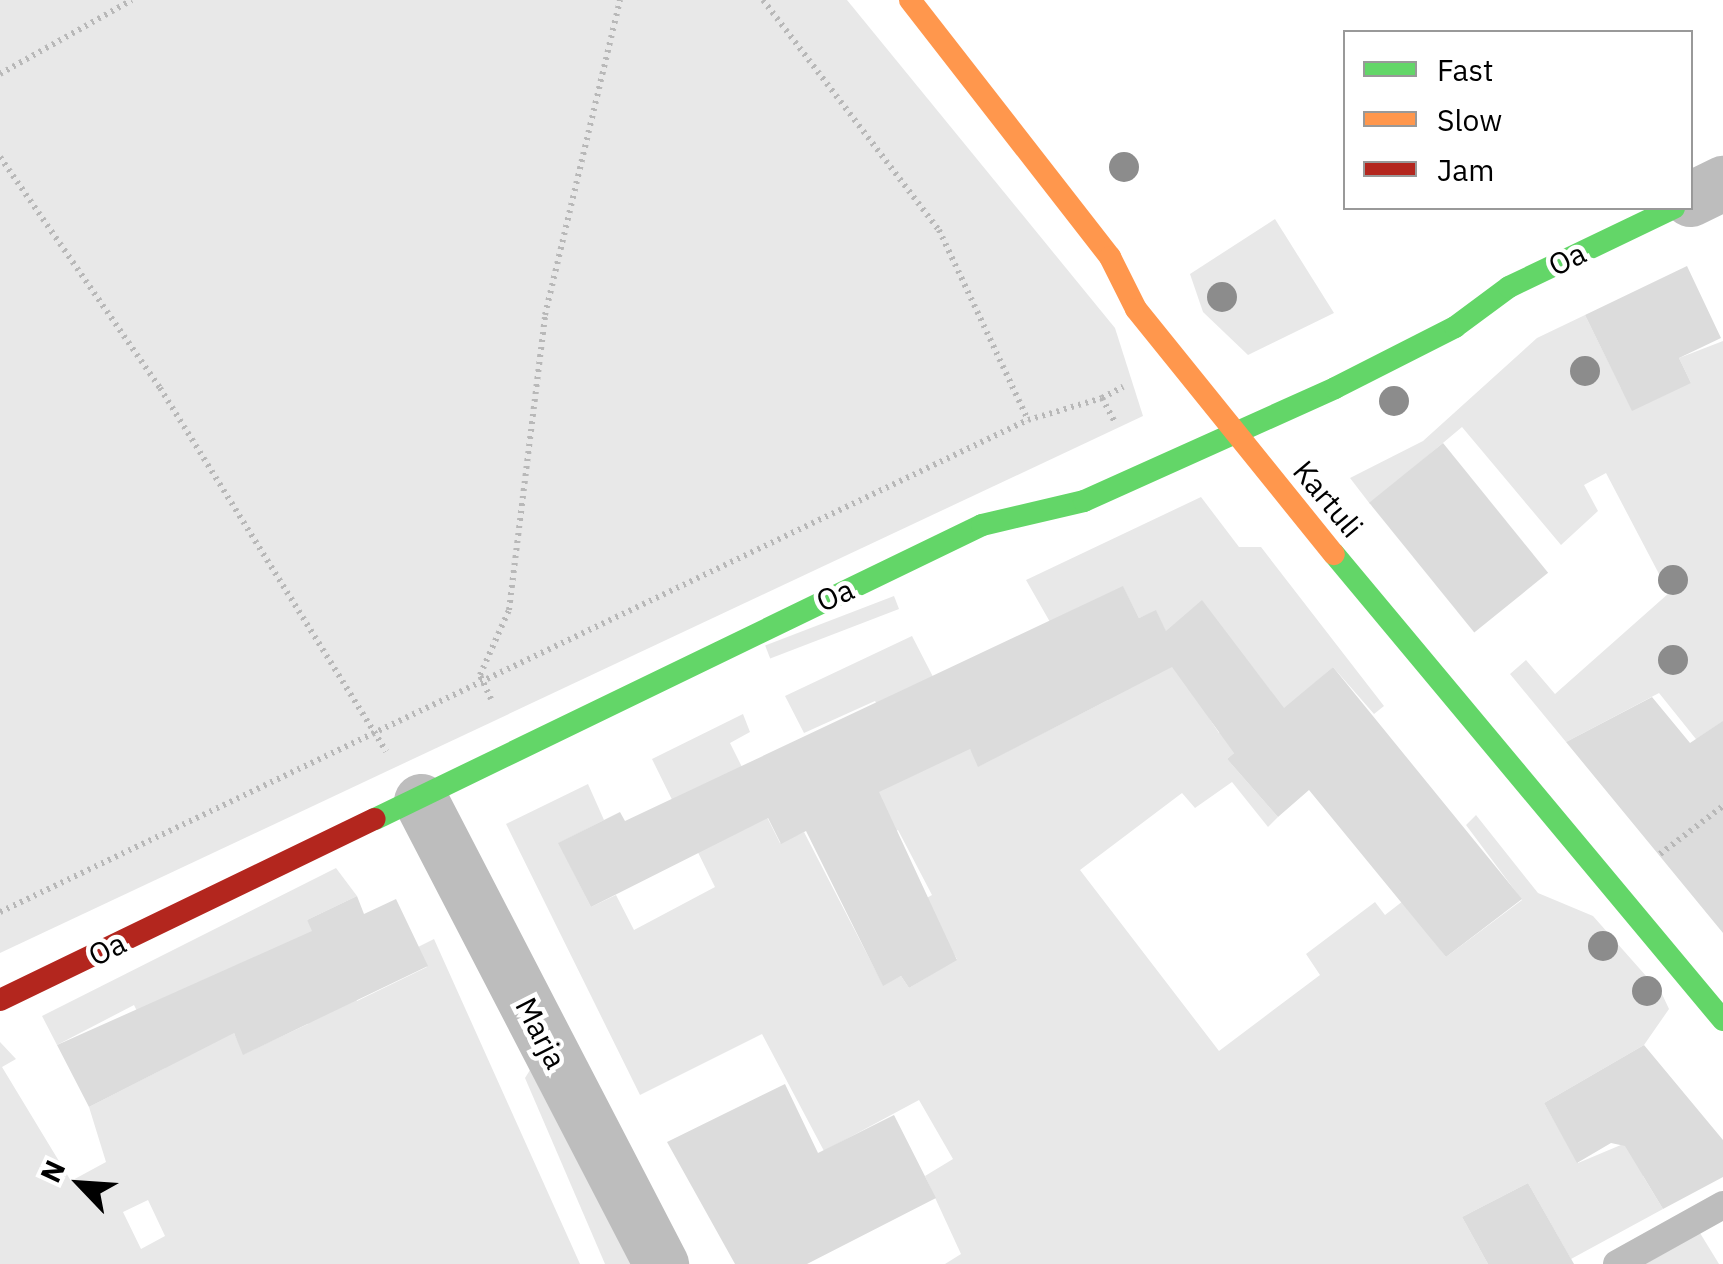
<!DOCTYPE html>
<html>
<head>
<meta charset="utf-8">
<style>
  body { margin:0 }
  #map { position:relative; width:1723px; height:1264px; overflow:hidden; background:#fff; font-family:"IBM Plex Sans",sans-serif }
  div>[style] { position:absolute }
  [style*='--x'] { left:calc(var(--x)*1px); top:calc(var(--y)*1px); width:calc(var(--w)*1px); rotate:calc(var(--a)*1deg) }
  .green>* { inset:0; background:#e8e8e8; transform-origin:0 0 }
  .building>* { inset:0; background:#dcdcdc; transform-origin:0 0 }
  .path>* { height:6px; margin-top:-3px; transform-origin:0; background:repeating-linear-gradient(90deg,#b8b8b8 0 2.5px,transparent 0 7.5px) }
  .lane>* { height:28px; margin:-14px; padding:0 14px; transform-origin:14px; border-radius:14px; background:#bdbdbd }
  .street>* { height:55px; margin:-27.5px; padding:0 27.5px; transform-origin:27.5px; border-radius:27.5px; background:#bdbdbd }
  .fast>* { height:22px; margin:-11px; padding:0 11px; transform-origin:11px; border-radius:11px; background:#63d668 }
  .slow>* { height:22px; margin:-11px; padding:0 11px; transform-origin:11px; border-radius:11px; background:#ff974d }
  .jam>* { height:22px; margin:-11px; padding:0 11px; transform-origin:11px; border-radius:11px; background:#b3261e }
  .trees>* { width:30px; height:30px; margin:-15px; border-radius:50%; background:#8c8c8c }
  span { translate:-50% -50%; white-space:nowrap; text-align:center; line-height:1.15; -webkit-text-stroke:9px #fff; paint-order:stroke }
  .street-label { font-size:30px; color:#000 }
  .legend { position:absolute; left:1343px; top:30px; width:350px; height:180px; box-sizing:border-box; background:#fff; border:2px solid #999; margin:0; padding:12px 18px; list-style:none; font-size:30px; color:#000 }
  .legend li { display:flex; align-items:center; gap:20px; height:50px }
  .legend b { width:50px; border:2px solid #999 }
  .north { position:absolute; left:30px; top:1134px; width:100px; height:100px; -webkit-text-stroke:8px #fff; paint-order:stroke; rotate:295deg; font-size:28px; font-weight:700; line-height:40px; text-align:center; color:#000 }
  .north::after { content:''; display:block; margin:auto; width:35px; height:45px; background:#000; clip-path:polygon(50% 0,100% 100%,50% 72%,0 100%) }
</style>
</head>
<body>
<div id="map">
  <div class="green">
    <div style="clip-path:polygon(0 0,847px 0,1115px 328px,1143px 416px,0 953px)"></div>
    <div style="clip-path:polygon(1275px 219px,1334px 313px,1248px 355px,1203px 312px,1190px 274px)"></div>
    <div style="clip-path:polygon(1585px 315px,1621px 388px,1691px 383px,1679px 358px,1723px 341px,1723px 794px,1716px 764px,1659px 693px,1566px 742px,1510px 674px,1526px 660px,1555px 694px,1669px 593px,1606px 473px,1584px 485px,1598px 511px,1561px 545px,1462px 427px,1370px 504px,1350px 478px,1423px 441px,1537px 338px)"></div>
    <div style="clip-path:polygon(evenodd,1201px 497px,1239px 547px,1261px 547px,1384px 706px,1374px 714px,1333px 667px,1227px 759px,1278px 817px,1268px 827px,1232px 782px,1195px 808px,1182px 793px,1080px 870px,1219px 1051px,1320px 975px,1306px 954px,1375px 902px,1385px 915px,1403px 901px,1446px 957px,1522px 900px,1466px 825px,1476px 815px,1538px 893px,1593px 916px,1662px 994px,1669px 1009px,1644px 1045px,1544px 1103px,1578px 1163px,1647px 1134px,1643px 1125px,1687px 1099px,1717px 1134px,1643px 1176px,1663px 1209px,1571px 1259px,1528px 1183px,1462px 1217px,1488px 1264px,945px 1264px,961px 1254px,925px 1176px,953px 1159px,919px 1100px,824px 1151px,762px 1034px,640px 1095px,506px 824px,588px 784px,604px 820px,559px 843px,591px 907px,616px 895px,634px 930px,715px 887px,652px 759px,743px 714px,750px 732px,730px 743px,780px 843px,804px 832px,883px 985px,901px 976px,909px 988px,957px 959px,939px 929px,921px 938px,896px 892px,878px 901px,834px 801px,937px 764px,908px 700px,882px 713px,875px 701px,804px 733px,785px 696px,912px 636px,979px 766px,1108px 700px,1101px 681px,1171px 642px,1156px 611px,1139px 618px,1123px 587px,1050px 622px,1026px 580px,1201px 497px,1253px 668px,1273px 694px,1219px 733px,1209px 718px,1223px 707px,1216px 696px,1253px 668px,1201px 497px,898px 830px,932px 895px,912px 906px,878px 841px,898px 830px)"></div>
    <div style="left:894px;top:596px;width:14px;height:138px;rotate:69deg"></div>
    <div style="clip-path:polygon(evenodd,336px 868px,357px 896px,307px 920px,357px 1001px,427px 967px,418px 947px,434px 939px,580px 1264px,0 1264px,0 1042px,16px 1059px,2px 1067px,71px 1181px,106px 1162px,89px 1107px,165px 1068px,134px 1005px,57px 1045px,42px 1016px,336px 868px,290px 986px,308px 1024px,244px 1054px,232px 1029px,290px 986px,336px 868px,148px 1200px,165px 1236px,141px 1249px,123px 1212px,148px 1200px)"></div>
    <div style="clip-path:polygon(530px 1070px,631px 1264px,605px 1264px,525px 1078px)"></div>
    <div style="clip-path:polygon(1700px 1233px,1719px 1264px,1645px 1264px)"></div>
  </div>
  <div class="building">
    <div style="clip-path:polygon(1687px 266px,1721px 338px,1679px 358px,1691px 383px,1632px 411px,1585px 315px)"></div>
    <div style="left:1443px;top:443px;width:167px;height:95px;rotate:51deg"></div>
    <div style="clip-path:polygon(1123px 586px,1139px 618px,1156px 610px,1166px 631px,1202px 600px,1284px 708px,1333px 667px,1522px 899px,1446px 957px,1309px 790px,1278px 817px,1227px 759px,1234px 753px,1172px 667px,978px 767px,970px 749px,879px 792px,957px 960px,909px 988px,901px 976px,883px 986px,806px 831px,781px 844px,768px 818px,591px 907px,558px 843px,620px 812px,625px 821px)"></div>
    <div style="clip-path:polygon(1652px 697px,1690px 743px,1723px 721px,1723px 933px,1566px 742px)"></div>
    <div style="clip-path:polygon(357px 896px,364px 914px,396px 899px,428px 966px,243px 1055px,234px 1033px,89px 1107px,57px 1045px,312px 931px,307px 920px)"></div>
    <div style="clip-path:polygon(1644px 1045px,1723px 1140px,1723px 1177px,1663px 1209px,1625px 1146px,1611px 1143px,1577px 1163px,1544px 1103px)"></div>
    <div style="clip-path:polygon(785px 1084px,818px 1153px,894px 1115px,936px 1198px,807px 1264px,735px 1264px,667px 1142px)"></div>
    <div style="clip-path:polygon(1528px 1183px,1574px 1264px,1488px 1264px,1462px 1217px)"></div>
  </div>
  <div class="path">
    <div style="--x:763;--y:0;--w:290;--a:52.6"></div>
    <div style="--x:939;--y:230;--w:210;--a:64.9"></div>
    <div style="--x:0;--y:74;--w:151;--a:-29.3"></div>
    <div style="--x:0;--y:157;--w:281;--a:55.3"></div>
    <div style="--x:160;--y:388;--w:428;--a:58.1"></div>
    <div style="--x:1102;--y:398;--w:24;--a:-28"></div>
    <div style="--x:491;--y:699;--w:26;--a:-115"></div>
    <div style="--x:480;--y:675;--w:71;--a:-66"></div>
    <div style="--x:509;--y:610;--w:297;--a:-83"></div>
    <div style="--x:545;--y:315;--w:324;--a:-76.6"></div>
    <div style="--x:1660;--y:854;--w:79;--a:-37.3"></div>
    <div style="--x:0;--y:912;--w:1140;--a:-25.58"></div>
    <div style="--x:1028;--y:420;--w:77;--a:-16.6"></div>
    <div style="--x:1102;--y:398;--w:26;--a:62"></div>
  </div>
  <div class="lane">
    <div style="--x:1617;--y:1264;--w:121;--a:-29.1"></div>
  </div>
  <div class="street">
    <div style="--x:1690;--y:199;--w:37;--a:-26"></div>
    <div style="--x:421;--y:801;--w:522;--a:62.6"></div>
  </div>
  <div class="fast">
    <div style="--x:1334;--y:554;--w:607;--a:50.15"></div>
    <div style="--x:375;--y:819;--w:674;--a:-25.84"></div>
    <div style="--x:982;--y:525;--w:105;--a:-13.2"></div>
    <div style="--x:1084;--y:501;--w:275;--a:-24.2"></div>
    <div style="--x:1335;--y:388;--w:135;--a:-26.9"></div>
    <div style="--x:1455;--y:327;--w:67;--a:-36.5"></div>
    <div style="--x:1509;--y:287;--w:183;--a:-25.6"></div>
  </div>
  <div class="slow">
    <div style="--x:910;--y:0;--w:326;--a:52.1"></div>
    <div style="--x:1110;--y:257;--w:58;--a:63.4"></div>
    <div style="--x:1136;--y:309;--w:315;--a:51.1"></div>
  </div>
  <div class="jam">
    <div style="--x:0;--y:1000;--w:416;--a:-25.8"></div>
  </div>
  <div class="trees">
    <div style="left:1124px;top:167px"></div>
    <div style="left:1222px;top:297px"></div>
    <div style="left:1585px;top:371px"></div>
    <div style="left:1394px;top:401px"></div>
    <div style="left:1673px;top:580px"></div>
    <div style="left:1673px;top:660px"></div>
    <div style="left:1603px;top:946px"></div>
    <div style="left:1647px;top:991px"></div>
  </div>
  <div class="street-label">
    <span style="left:1567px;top:259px;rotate:-26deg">Oa</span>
    <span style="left:1328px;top:499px;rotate:50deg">Kartuli</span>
    <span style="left:835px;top:595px;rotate:-24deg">Oa</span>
    <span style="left:107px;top:949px;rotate:-26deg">Oa</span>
    <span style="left:541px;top:1033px;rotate:63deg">Marja</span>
  </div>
  <ul class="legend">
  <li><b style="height:12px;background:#63d668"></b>Fast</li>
  <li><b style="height:12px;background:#ff974d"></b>Slow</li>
  <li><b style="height:12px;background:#b3261e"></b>Jam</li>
  </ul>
  <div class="north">N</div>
</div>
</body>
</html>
